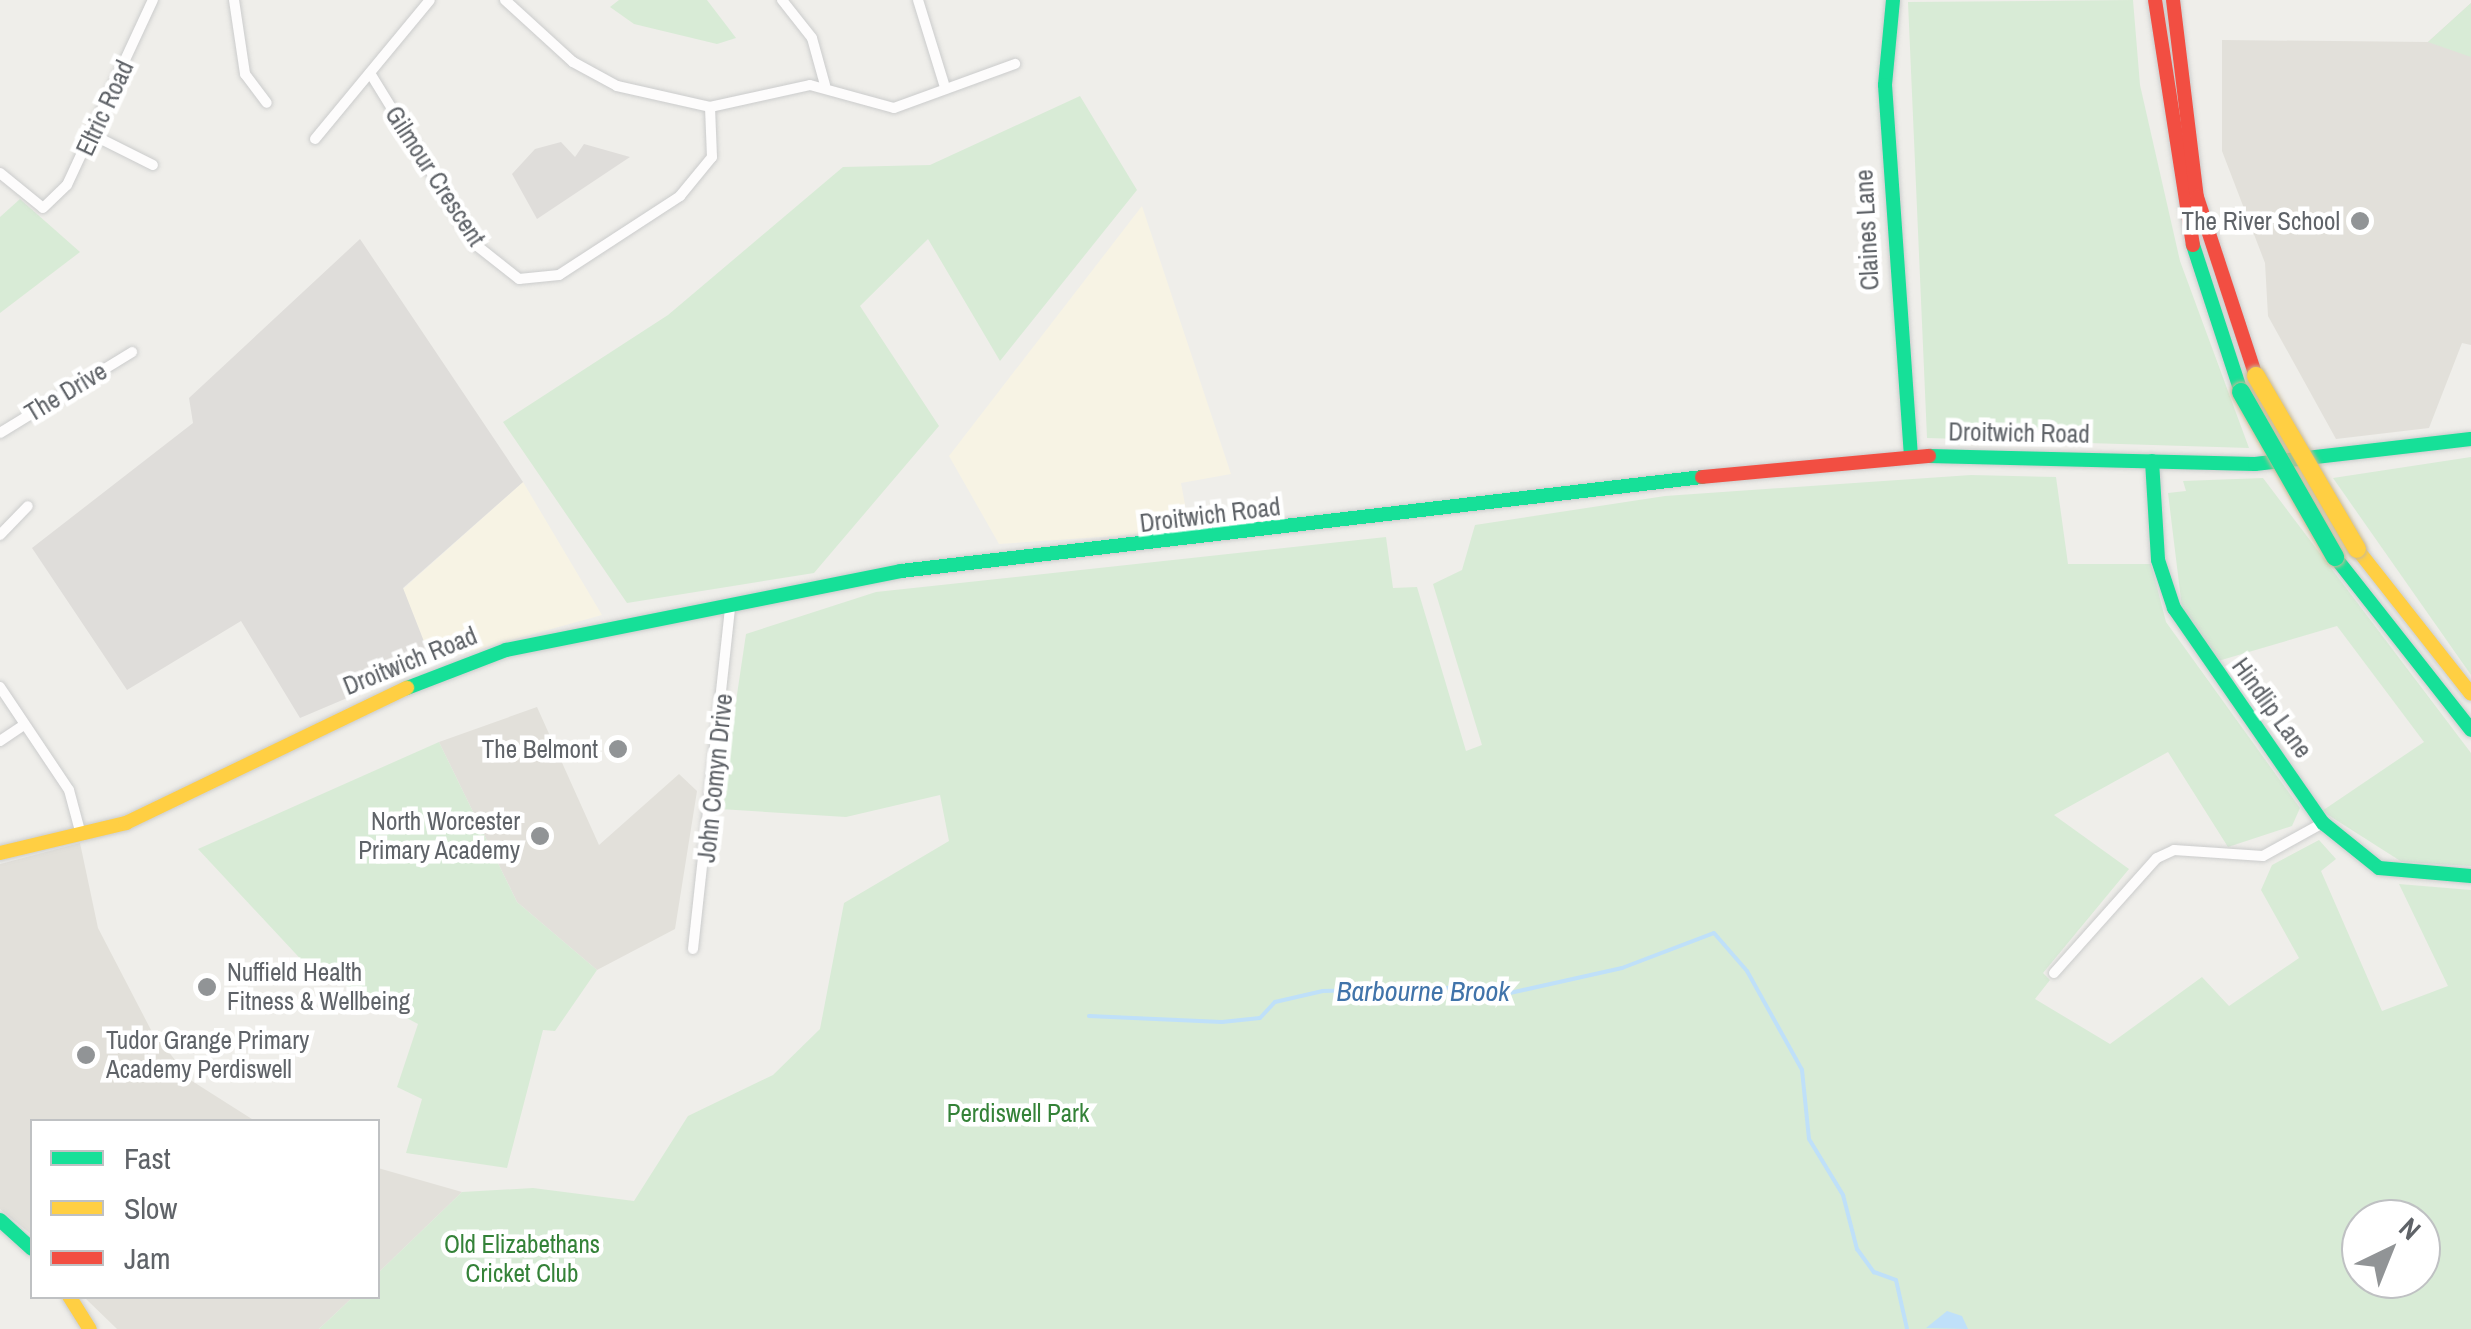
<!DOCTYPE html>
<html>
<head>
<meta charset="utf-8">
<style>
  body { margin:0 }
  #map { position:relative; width:2471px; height:1329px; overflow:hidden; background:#efeeea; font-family:"Archivo Narrow",sans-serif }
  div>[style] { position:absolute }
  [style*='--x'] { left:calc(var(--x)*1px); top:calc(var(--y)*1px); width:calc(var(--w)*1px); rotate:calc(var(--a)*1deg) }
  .commercial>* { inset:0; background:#f7f3e4 }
  .industrial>* { inset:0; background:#dfddda }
  .education>* { inset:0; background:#e2e0da }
  .green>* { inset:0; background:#d8ebd6 }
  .water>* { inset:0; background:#bfe0f9 }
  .stream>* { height:4px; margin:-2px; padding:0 2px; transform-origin:2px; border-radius:2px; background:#bfe0f9 }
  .roads { filter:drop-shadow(0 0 2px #cbcccc) drop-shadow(0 0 2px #cbcccc) }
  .street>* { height:10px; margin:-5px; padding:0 5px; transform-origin:5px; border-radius:5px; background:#fdfcfc }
  .fast>* { height:14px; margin:-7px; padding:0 7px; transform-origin:7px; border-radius:7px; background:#16e098 }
  .slow>* { height:14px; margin:-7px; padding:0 7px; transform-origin:7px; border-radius:7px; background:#ffcf43 }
  .jam>* { height:14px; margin:-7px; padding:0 7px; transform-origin:7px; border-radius:7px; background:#f24e42 }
  .bridges { filter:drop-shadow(0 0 2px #c8b996) drop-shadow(0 0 2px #c8b996) }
  .fast-bridge>* { height:18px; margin:-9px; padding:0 9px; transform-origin:9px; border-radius:9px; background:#16e098 }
  .slow-bridge>* { height:18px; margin:-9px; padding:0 9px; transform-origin:9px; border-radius:9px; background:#ffcf43 }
  .dots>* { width:28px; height:28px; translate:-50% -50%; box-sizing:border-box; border:5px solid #fff; border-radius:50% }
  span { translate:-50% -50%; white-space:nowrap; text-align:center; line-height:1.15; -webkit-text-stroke:9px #fff; paint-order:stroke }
  .street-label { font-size:25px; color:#5f6368 }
  .poi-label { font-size:25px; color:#5f6368 }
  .right { translate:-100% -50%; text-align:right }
  .left { translate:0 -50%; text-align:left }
  .park-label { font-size:25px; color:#348238 }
  .water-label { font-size:28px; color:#4174aa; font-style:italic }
  .legend { position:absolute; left:30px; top:1119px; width:350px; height:180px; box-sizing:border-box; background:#fff; border:2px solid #bfc1c3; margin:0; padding:12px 18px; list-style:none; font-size:30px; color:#5f6368 }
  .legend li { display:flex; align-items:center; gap:20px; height:50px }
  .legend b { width:50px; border:2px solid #bfc1c3 }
  .north { position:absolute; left:2341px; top:1199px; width:100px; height:100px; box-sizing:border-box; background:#fff; border:2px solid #bfc1c3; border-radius:50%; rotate:43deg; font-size:28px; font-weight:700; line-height:40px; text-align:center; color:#5f6368 }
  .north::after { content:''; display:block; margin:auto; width:35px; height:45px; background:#919496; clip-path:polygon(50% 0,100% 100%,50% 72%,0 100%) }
</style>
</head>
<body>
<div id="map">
  <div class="commercial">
    <div style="clip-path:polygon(1142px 206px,1231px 474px,1181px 483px,1190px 531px,999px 544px,949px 456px)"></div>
    <div style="clip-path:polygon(523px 482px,602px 615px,432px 662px,403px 589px)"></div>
  </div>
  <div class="industrial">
    <div style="clip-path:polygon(561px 142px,575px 157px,584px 144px,630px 157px,537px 219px,512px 174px,535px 149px)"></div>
    <div style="clip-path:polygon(360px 239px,523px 482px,403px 588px,432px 662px,300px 718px,241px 621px,127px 690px,32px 548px,193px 423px,189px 398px)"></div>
  </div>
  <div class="education">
    <div style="clip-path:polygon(2471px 3px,2471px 345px,2462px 343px,2429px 428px,2336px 439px,2268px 316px,2265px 263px,2222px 151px,2222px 40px,2428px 42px)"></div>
    <div style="clip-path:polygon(537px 707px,599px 845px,679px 774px,697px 791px,675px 929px,597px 970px,517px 902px,439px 742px)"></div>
    <div style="clip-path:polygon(80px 843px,98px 928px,151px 1030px,192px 1081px,255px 1121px,32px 1122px,32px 1235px,0 1209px,0 864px)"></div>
    <div style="clip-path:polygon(378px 1168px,462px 1192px,378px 1273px)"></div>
    <div style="clip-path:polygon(84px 1297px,353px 1297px,319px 1329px,117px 1329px)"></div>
  </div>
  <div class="green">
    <div style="clip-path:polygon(619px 0,707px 0,736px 38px,717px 44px,634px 24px,610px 7px)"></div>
    <div style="clip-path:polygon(2133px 0,2140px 85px,2180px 261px,2249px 448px,1927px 438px,1908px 2px)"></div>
    <div style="clip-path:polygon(2471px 3px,2471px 57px,2428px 42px)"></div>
    <div style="clip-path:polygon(1080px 96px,1137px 190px,1000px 361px,928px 239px,860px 306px,939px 426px,814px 573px,627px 603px,503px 422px,668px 315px,843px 167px,930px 165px)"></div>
    <div style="clip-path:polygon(20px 199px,80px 252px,0 313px,0 217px)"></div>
    <div style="clip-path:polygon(2471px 457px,2471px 675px,2333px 478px)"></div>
    <div style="clip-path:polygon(evenodd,1971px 475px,2056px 477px,2068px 564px,2151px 564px,2166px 622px,2300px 808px,2292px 826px,2228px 847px,2168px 752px,2054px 815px,2129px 869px,2043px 973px,2050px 980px,2035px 999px,2110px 1044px,2202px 977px,2229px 1006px,2299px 958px,2261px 890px,2272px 865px,2319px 840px,2336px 859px,2321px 871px,2382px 1011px,2448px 986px,2399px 884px,2471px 890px,2471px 1329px,319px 1329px,353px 1297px,378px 1296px,378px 1273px,462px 1192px,533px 1188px,634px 1201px,688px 1116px,773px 1075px,820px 1029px,844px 903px,949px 841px,940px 795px,846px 817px,720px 809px,746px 634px,876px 592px,1386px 537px,1393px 588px,1417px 587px,1466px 751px,1482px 745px,1433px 584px,1462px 570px,1475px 525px,1665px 496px,1971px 475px,2361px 1219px,2421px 1219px,2421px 1279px,2361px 1279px,2361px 1219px)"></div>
    <div style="clip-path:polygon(2263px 478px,2471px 753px,2471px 866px,2402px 862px,2322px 811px,2424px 742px,2337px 626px,2218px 661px,2182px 608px,2168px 493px,2186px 491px,2183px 481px)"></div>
    <div style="clip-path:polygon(439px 742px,517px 902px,597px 970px,555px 1031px,543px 1030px,507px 1168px,406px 1153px,422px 1099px,397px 1087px,418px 1024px,343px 984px,322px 982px,198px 849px)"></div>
  </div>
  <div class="water">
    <div style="clip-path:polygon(1947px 1311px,1962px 1316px,1968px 1329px,1926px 1328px)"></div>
  </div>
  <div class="stream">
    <div style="--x:1089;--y:1016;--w:133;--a:2.6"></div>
    <div style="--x:1222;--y:1022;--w:38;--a:-6"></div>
    <div style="--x:1260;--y:1018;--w:22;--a:-47"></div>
    <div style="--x:1275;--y:1002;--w:49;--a:-12.9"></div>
    <div style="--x:1323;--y:991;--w:160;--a:-1.4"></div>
    <div style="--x:1483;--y:987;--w:20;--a:24"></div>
    <div style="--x:1501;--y:995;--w:124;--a:-12.6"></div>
    <div style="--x:1622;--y:968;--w:98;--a:-20.8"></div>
    <div style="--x:1714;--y:933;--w:50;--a:49"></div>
    <div style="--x:1747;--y:971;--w:113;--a:60.9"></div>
    <div style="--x:1802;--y:1070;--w:69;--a:84.2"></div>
    <div style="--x:1809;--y:1139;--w:66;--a:58.7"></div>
    <div style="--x:1843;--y:1195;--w:56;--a:75.5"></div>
    <div style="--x:1857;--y:1249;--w:29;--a:54"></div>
    <div style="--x:1874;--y:1272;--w:23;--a:20"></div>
    <div style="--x:1896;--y:1280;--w:50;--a:77.3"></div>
  </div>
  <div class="roads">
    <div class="street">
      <div style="--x:234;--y:0;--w:75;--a:81.5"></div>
      <div style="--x:245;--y:74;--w:36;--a:53"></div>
      <div style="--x:505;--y:0;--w:92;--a:42.4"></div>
      <div style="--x:573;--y:62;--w:50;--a:28.6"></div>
      <div style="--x:617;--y:86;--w:95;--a:12.7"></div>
      <div style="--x:710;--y:107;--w:102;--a:-12.4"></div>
      <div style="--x:810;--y:85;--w:87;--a:15.3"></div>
      <div style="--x:894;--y:108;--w:129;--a:-20"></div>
      <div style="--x:782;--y:0;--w:48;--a:51.7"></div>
      <div style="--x:812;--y:38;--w:49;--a:74.5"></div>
      <div style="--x:918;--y:0;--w:91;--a:72.8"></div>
      <div style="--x:370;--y:73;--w:202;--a:58.4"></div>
      <div style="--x:476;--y:245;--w:55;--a:38.3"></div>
      <div style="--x:519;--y:279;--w:40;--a:-5.7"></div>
      <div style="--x:559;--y:275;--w:145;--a:-33.1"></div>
      <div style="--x:680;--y:196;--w:50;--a:-50.6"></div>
      <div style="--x:712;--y:157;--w:50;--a:-92.3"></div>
      <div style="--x:93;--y:135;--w:67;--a:26.6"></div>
      <div style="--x:315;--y:139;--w:180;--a:-50.4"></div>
      <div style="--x:0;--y:173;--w:55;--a:39.1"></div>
      <div style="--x:43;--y:208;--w:33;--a:-44"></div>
      <div style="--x:67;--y:185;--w:204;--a:-65.1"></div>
      <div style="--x:0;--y:433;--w:155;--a:-31.5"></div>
      <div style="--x:0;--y:535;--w:40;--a:-46"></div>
      <div style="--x:0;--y:687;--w:124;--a:56.2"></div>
      <div style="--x:69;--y:790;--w:42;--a:75"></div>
      <div style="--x:0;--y:741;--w:29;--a:-34"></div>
      <div style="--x:693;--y:949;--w:345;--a:-83.8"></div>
      <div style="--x:2054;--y:973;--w:154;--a:-48.2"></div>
      <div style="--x:2157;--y:858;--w:19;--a:-25"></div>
      <div style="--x:2174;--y:850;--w:89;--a:3.9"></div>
      <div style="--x:2263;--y:856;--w:68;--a:-28.8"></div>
    </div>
    <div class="fast">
      <div style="--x:1893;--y:0;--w:85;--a:95.4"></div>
      <div style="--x:1885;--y:85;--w:373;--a:86"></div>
      <div style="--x:2193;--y:245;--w:155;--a:71.9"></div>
      <div style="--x:1929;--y:456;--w:326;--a:1.4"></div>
      <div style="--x:2255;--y:464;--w:217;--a:-6.6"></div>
      <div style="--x:2152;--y:461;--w:99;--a:86.5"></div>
      <div style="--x:2158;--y:560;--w:51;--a:71.6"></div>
      <div style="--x:2174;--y:608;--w:262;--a:55.3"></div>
      <div style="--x:2323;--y:823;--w:72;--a:38.8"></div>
      <div style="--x:2379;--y:868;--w:92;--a:5"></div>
      <div style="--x:2335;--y:557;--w:220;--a:51.8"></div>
      <div style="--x:407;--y:688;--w:106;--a:-21"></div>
      <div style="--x:506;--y:650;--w:403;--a:-11.3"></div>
      <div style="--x:901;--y:571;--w:806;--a:-6.69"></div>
      <div style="--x:0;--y:1220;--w:43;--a:42.2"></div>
    </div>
    <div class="slow">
      <div style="--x:2357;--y:549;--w:184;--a:51.8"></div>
      <div style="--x:0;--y:853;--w:130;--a:-13.4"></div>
      <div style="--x:126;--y:823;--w:312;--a:-25.7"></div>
      <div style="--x:69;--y:1296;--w:39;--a:58"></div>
    </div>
    <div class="jam">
      <div style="--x:2155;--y:0;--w:248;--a:81.2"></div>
      <div style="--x:2173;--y:0;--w:198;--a:83.1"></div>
      <div style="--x:2197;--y:197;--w:188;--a:71.8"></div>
      <div style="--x:1702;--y:477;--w:228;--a:-5.3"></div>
    </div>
  </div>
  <div class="bridges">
    <div class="fast-bridge">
      <div style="--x:2241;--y:392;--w:190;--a:60.3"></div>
    </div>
    <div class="slow-bridge">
      <div style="--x:2256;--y:376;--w:200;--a:59.7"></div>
    </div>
  </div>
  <div class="dots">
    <div style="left:2360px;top:221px;background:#919496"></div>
    <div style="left:618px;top:749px;background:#919496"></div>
    <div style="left:540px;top:836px;background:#919496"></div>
    <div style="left:207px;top:987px;background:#919496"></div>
    <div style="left:86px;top:1055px;background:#919496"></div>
  </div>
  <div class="street-label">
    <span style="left:105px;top:108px;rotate:-65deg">Eltric Road</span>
    <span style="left:435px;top:176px;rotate:57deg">Gilmour Crescent</span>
    <span style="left:1867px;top:230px;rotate:-93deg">Claines Lane</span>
    <span style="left:66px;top:392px;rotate:-31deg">The Drive</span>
    <span style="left:2019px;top:433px;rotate:1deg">Droitwich Road</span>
    <span style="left:1210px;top:515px;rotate:-7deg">Droitwich Road</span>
    <span style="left:410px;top:661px;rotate:-22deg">Droitwich Road</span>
    <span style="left:2272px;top:708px;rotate:54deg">Hindlip Lane</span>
    <span style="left:715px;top:778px;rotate:-84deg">John Comyn Drive</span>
  </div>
  <div class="poi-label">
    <span class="right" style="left:2340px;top:221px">The River School</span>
    <span class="right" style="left:598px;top:749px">The Belmont</span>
    <span class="right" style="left:520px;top:836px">North Worcester<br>Primary Academy</span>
    <span class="left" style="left:227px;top:987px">Nuffield Health<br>Fitness &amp; Wellbeing</span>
    <span class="left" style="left:106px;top:1055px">Tudor Grange Primary<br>Academy Perdiswell</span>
  </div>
  <div class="park-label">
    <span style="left:1018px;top:1113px">Perdiswell Park</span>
    <span style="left:522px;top:1259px">Old Elizabethans<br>Cricket Club</span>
  </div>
  <div class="water-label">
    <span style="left:1423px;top:991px">Barbourne Brook</span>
  </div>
  <ul class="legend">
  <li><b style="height:12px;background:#16e098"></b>Fast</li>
  <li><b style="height:12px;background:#ffcf43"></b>Slow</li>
  <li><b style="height:12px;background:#f24e42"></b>Jam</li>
  </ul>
  <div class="north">N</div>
</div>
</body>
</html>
